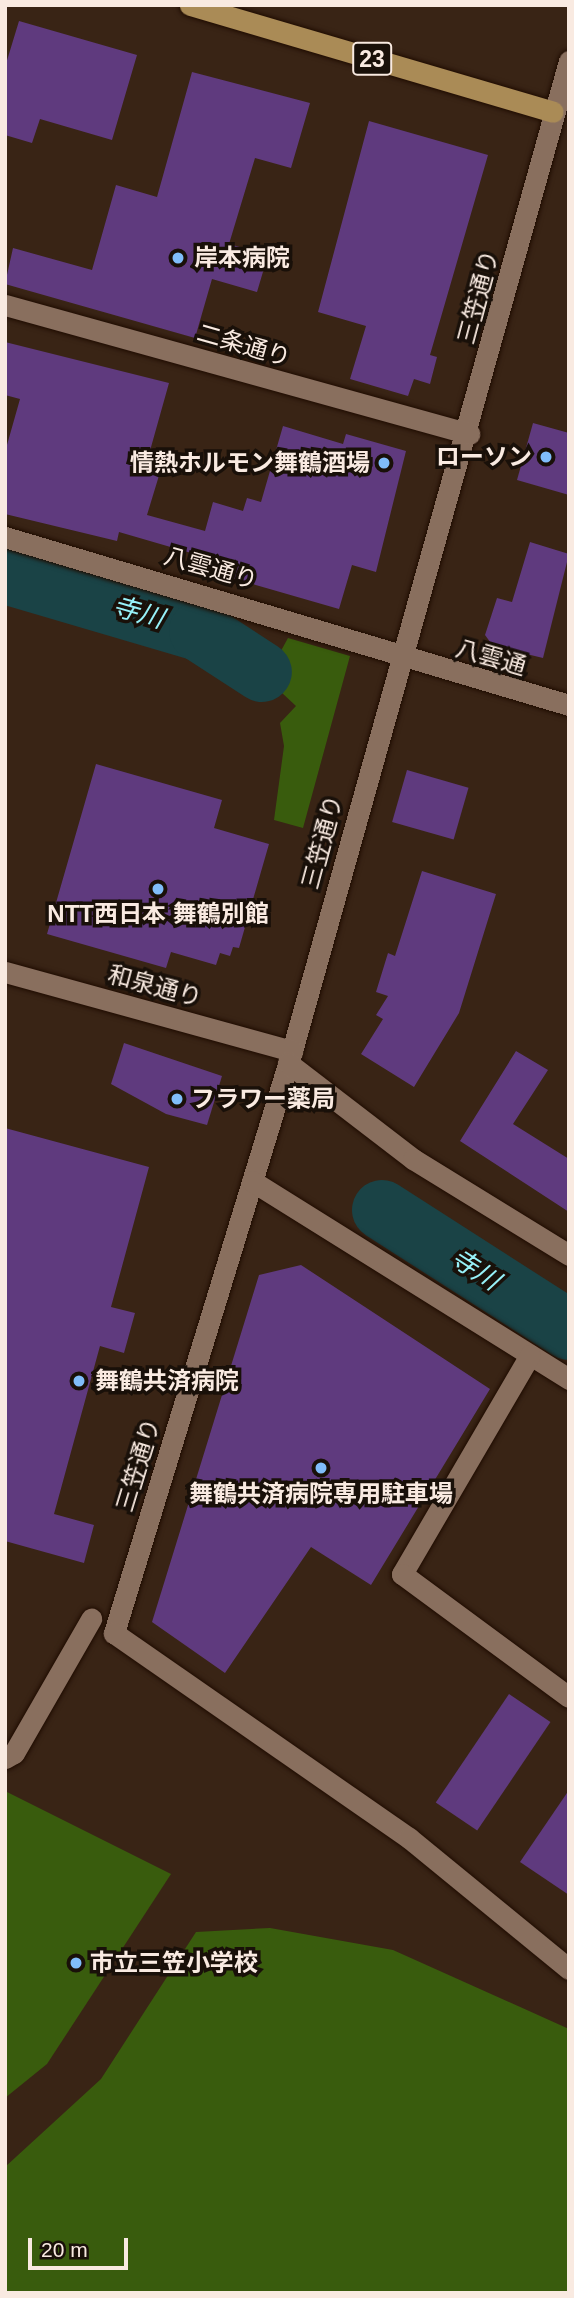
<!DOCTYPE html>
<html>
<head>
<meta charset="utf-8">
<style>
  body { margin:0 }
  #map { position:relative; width:574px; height:2298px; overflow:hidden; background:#392415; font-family:Arial,"Noto Sans JP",sans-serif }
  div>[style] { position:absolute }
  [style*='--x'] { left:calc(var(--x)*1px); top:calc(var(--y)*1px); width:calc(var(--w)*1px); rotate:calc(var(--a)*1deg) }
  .green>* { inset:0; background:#395c0d }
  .river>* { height:60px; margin:-30px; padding:0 30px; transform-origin:30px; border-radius:30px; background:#1a4346 }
  .building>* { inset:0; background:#5f3a7e; transform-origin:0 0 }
  .roads { filter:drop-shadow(0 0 2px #1f0c01) drop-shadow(0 0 2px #1f0c01) }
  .minor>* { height:21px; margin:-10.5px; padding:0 10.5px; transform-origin:10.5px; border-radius:10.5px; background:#896f5e }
  .major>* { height:21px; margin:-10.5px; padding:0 10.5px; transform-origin:10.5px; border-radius:10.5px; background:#aa8b56 }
  .dots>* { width:19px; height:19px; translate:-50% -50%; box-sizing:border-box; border:4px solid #191009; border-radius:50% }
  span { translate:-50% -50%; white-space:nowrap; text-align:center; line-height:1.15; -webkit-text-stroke:7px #191009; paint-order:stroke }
  .shield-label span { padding:2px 5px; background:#191009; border:2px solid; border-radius:5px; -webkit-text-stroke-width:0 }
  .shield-label { font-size:23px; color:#f9eae1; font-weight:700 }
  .poi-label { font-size:24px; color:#f9eae1; font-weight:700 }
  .left { translate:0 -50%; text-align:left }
  .right { translate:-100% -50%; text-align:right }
  .street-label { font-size:24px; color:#f9eae1 }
  .water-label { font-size:26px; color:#97f1f8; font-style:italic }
  .frame { position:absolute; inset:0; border:7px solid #f9eae1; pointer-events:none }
  .scale { position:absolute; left:28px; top:2238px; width:100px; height:32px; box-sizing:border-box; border:4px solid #f9eae1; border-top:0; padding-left:9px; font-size:21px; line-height:24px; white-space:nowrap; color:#f9eae1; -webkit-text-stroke:5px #191009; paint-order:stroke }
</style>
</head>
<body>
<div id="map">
  <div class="green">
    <div style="clip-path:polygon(288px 638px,350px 656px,303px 828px,274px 820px,284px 746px,280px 723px,296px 706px,266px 678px)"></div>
    <div style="clip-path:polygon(5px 1791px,171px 1874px,47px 2064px,5px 2098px)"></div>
    <div style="clip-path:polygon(270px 1928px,393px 1950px,569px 2029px,569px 2293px,5px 2293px,5px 2167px,101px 2079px,196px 1932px)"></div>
  </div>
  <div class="river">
    <div style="--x:5;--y:574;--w:202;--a:16.4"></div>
    <div style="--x:199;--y:631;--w:75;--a:33.1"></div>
    <div style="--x:382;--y:1210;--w:222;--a:32.7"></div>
  </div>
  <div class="building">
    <div style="clip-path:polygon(19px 21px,137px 55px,112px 140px,40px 119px,32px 143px,5px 135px,5px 67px)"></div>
    <div style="clip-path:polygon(192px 72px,310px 103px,291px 168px,255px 158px,229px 244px,268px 255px,257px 292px,212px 279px,195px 338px,5px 284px,13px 248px,92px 270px,116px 185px,157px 197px)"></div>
    <div style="clip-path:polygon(369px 121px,488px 155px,430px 355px,437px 357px,430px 384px,414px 379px,408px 396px,350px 379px,366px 326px,318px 312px)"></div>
    <div style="clip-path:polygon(5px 342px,169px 383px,146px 465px,161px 469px,147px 515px,205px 531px,213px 502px,243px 511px,247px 498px,261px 502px,283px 426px,343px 444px,346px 434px,406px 451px,376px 572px,352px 565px,339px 609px,194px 567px,198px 555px,119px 532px,117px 541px,5px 514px,5px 452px,20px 399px,5px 395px)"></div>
    <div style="clip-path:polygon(533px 423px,569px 433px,569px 495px,517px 480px)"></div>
    <div style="clip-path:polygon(530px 542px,569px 554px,543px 658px,493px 646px,485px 635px,497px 598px,512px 602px)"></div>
    <div style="clip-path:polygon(96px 764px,222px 800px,214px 828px,269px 844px,239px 948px,233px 947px,230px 956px,220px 953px,216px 965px,171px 952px,166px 968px,47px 934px)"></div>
    <div style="left:407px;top:770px;width:64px;height:54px;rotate:16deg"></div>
    <div style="clip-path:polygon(422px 871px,496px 894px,459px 1013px,414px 1087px,361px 1054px,383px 1019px,376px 1015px,388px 996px,376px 992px,388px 953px,395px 956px)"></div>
    <div style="clip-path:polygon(124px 1043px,222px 1076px,207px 1125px,166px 1114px,111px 1084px)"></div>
    <div style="clip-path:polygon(516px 1051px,548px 1070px,513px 1124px,569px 1159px,569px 1212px,460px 1141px)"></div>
    <div style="clip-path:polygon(5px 1128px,149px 1167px,111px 1307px,135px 1313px,124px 1353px,100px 1346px,54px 1514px,94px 1525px,84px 1563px,5px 1541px)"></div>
    <div style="clip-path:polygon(301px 1265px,490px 1389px,371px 1585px,311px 1547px,225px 1673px,152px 1622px,259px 1275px)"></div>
    <div style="left:509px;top:1694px;width:50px;height:131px;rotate:34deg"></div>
    <div style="clip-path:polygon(569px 1790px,569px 1895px,520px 1862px)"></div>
  </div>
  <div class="roads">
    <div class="minor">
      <div style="--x:569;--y:61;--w:1028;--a:105.63"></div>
      <div style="--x:292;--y:1051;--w:609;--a:107.01"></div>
      <div style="--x:114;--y:1633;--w:359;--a:34.8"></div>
      <div style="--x:409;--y:1838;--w:207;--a:39.3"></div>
      <div style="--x:5;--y:305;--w:482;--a:15.5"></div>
      <div style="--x:5;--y:537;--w:588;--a:16.59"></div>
      <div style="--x:5;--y:972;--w:298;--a:15.4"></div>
      <div style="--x:288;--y:1063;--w:158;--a:37.5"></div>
      <div style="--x:413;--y:1159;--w:183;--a:31.6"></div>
      <div style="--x:252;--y:1181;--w:374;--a:32"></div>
      <div style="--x:530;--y:1355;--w:254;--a:120.3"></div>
      <div style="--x:402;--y:1574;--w:207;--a:36.4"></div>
      <div style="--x:5;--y:1758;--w:10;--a:-29"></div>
      <div style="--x:14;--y:1753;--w:155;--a:-60.1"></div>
    </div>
    <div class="major">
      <div style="--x:190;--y:5;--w:378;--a:16.4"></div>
    </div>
  </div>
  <div class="dots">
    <div style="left:178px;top:258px;background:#80bdfa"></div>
    <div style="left:546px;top:457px;background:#80bdfa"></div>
    <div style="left:384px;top:463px;background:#80bdfa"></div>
    <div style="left:158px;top:889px;background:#80bdfa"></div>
    <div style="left:177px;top:1099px;background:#80bdfa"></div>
    <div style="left:79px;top:1381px;background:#80bdfa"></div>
    <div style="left:321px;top:1468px;background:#80bdfa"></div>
    <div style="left:76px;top:1963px;background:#80bdfa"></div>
  </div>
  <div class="shield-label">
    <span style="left:372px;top:59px">23</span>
  </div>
  <div class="poi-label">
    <span class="left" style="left:194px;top:258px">岸本病院</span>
    <span class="right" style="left:532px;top:457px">ローソン</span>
    <span class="right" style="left:370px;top:463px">情熱ホルモン舞鶴酒場</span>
    <span style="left:158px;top:914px">NTT西日本 舞鶴別館</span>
    <span class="left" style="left:191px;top:1099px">フラワー薬局</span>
    <span class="left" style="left:95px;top:1381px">舞鶴共済病院</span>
    <span style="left:321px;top:1494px">舞鶴共済病院専用駐車場</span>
    <span class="left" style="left:90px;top:1963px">市立三笠小学校</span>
  </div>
  <div class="street-label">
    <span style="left:478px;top:297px;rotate:-75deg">三笠通り</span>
    <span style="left:244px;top:345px;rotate:16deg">二条通り</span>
    <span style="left:211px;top:568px;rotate:16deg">八雲通り</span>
    <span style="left:491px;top:657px;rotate:16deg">八雲通</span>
    <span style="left:322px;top:842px;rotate:-75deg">三笠通り</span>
    <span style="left:155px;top:986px;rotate:15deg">和泉通り</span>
    <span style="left:138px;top:1465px;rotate:-73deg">三笠通り</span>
  </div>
  <div class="water-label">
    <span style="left:138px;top:613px;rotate:16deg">寺川</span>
    <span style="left:475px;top:1270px;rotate:33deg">寺川</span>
  </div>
  <div class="frame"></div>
  <div class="scale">20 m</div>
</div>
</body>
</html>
